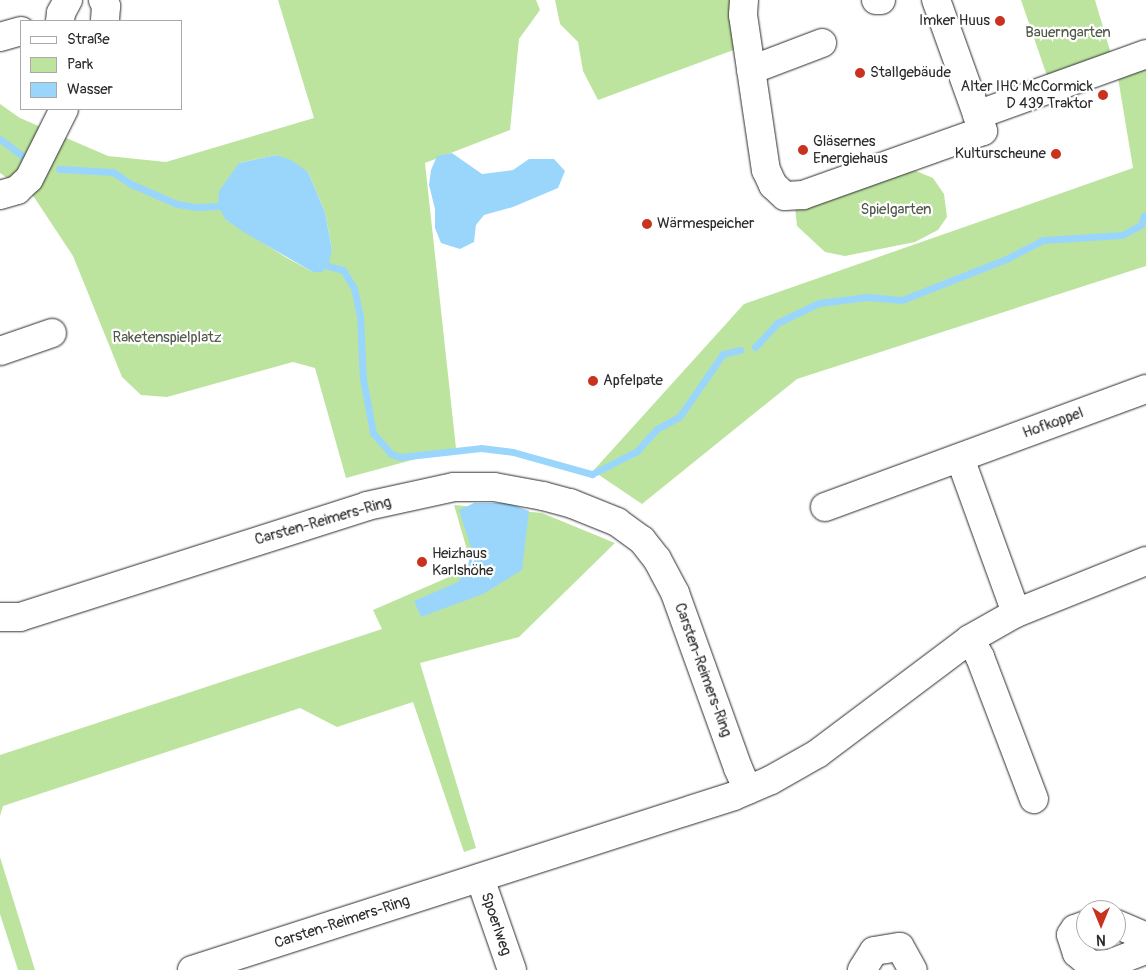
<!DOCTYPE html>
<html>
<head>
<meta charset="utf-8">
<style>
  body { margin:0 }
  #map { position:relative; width:1146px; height:970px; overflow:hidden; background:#fff; font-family:Pangolin,sans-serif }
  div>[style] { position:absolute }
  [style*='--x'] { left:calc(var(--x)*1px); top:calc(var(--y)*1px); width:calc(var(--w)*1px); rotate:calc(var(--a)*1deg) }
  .green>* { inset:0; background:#bde49f }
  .water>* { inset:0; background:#9ad6fb }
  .stream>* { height:7px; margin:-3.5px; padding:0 3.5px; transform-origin:3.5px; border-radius:3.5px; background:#9ad6fb }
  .roads { filter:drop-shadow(0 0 1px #2b2b2b) drop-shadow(0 0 1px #2b2b2b) }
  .minor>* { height:28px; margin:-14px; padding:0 14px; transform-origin:14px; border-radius:14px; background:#fff }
  .dots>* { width:14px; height:14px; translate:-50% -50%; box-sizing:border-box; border:2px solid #fff; border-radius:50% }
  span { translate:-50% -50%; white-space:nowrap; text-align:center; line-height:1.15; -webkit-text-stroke:4.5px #fff; paint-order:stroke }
  .poi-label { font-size:15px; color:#2b2b2b }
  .right { translate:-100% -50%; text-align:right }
  .left { translate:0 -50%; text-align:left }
  .park-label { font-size:15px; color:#505948 }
  .street-label { font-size:15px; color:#2b2b2b }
  .legend { position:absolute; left:20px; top:20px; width:162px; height:90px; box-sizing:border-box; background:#fff; border:1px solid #aaa; margin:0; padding:6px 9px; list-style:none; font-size:15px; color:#2b2b2b }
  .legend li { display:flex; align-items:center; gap:10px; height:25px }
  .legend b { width:25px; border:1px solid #aaa }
  .north { position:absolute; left:1076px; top:900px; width:50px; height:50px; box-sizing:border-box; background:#fff; border:1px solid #aaa; border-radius:50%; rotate:180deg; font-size:14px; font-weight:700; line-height:20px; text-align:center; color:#2b2b2b }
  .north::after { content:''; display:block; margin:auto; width:18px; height:22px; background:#c8321e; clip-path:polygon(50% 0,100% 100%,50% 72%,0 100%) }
</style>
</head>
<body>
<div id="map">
  <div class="green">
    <div style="clip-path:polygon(evenodd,278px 0,536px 0,540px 10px,519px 39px,510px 130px,425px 163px,456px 448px,346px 478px,315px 368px,293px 362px,167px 397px,141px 395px,122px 377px,73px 256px,34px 197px,0 173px,0 104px,20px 118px,108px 156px,166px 162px,314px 118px,278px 0,276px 155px,308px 172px,325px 212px,332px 250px,313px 272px,287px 258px,226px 220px,239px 163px,276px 155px)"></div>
    <div style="clip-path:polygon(555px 0,738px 0,739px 48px,598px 100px,583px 71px,578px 42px,560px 24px)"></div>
    <div style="clip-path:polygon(1021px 0,1095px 0,1111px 54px,1047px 76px)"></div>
    <div style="clip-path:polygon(1146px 69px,1146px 266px,797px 379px,642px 504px,593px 471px,744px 304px,1133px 168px,1118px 78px)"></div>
    <div style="clip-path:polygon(916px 171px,933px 178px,944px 194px,947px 217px,938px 230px,915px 242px,845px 256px,825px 252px,797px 226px,795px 207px,889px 175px)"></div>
    <div style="clip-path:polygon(454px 505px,542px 513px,615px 543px,519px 637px,420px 663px,476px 848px,464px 852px,413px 702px,337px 727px,300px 708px,3px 806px,0 816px,0 755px,382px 629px,373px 610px,472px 567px)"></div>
    <div style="clip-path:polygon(0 857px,35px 970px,18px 970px,0 914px)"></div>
  </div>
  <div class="water">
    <div style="clip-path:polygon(452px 153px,482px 174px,513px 170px,529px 159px,554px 159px,565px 171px,558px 188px,513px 207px,484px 215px,476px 225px,474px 242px,460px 249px,441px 243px,435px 228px,435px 209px,429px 185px,431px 170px,437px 156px)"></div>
    <div style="clip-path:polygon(276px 155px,291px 160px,308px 172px,325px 212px,332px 250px,328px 266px,322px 272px,313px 272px,245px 233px,226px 220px,218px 206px,219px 191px,239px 163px)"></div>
    <div style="clip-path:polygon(474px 503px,508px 503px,529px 511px,522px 570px,483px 594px,421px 617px,414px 601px,458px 582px,468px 567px,471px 547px,459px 510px)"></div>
  </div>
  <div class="stream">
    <div style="--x:0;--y:139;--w:26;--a:37"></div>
    <div style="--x:59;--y:169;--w:54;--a:3.2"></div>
    <div style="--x:113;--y:172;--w:22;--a:34"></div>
    <div style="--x:131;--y:184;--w:50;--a:23.5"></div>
    <div style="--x:177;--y:204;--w:20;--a:9"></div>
    <div style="--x:197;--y:207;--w:21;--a:-3"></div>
    <div style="--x:328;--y:266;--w:16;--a:15"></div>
    <div style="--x:343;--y:270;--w:21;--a:59"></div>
    <div style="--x:354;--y:288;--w:29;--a:78"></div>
    <div style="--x:360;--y:316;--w:63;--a:87.3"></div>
    <div style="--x:363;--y:379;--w:55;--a:79.5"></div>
    <div style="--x:373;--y:433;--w:28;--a:49"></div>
    <div style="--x:391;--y:454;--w:9;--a:18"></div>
    <div style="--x:400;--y:457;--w:81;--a:-6.3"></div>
    <div style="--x:481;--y:448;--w:32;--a:7"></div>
    <div style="--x:513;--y:452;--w:82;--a:15.6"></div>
    <div style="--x:592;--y:474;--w:51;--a:-27.1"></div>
    <div style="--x:637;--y:451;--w:30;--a:-48"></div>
    <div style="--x:657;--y:429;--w:26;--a:-29"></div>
    <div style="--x:680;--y:416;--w:75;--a:-55.3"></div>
    <div style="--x:723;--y:354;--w:18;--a:-13"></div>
    <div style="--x:755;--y:347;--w:33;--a:-47"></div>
    <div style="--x:777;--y:323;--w:47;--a:-25.5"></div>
    <div style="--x:819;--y:303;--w:48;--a:-7.1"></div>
    <div style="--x:867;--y:297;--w:35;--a:5"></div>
    <div style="--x:902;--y:300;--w:112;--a:-21.5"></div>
    <div style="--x:1006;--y:259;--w:42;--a:-27.2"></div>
    <div style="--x:1043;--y:240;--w:79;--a:-3.6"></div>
    <div style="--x:1122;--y:235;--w:21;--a:-28"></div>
    <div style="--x:1141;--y:225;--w:10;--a:-73"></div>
  </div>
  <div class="roads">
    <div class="minor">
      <div style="--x:103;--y:0;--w:7;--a:63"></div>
      <div style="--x:106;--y:6;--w:15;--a:94"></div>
      <div style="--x:744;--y:0;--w:15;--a:94"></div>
      <div style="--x:743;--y:15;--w:157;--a:81.6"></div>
      <div style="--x:766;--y:170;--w:17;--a:65"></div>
      <div style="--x:773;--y:185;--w:16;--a:43"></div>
      <div style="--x:785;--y:196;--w:18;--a:-3"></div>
      <div style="--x:803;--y:195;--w:191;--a:-19.6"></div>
      <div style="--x:983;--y:131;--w:139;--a:-109.7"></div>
      <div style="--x:876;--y:0;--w:5;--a:0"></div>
      <div style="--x:60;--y:21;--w:8;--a:-83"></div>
      <div style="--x:61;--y:13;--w:15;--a:-62"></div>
      <div style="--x:0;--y:37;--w:22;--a:-16"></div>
      <div style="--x:751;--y:70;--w:76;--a:-20.8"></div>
      <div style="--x:977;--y:115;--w:180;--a:-19.8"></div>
      <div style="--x:0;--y:195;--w:18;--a:-16"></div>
      <div style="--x:17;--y:190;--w:16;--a:-43"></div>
      <div style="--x:29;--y:179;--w:78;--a:-63.4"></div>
      <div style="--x:0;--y:351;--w:55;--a:-19.1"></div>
      <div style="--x:960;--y:458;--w:165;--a:70.1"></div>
      <div style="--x:825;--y:507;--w:342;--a:-20.2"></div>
      <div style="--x:0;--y:617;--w:20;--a:0"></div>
      <div style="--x:20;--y:617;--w:364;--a:-17.7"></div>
      <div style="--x:367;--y:506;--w:89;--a:-12.3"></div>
      <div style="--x:454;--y:487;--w:40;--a:0"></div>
      <div style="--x:494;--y:487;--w:50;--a:10.4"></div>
      <div style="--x:543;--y:496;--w:28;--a:15"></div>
      <div style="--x:570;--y:503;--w:51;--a:22"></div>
      <div style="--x:617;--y:522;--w:31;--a:36"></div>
      <div style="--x:642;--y:540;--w:24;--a:52"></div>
      <div style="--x:657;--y:559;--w:38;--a:62"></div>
      <div style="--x:675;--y:593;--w:186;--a:70.2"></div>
      <div style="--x:738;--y:768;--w:24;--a:66"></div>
      <div style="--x:970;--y:639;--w:21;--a:61"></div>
      <div style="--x:980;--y:657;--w:152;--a:69.2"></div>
      <div style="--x:480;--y:878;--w:97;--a:70.8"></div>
      <div style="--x:1116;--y:924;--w:33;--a:23"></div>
      <div style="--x:1086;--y:925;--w:12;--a:160"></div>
      <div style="--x:1075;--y:929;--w:7;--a:124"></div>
      <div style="--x:1071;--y:935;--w:19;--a:72"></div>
      <div style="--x:1077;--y:953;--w:18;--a:41"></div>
      <div style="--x:1091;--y:965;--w:18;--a:-3"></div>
      <div style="--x:1109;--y:964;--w:40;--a:-21"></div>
      <div style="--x:192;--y:970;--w:569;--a:-17.8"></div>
      <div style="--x:734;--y:796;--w:40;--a:-23.4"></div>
      <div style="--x:771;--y:780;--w:53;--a:-29.5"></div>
      <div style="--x:817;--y:754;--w:191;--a:-36.9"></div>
      <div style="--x:970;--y:639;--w:53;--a:-29.5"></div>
      <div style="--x:1016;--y:613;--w:140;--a:-21.8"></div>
      <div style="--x:862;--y:970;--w:22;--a:-58"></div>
      <div style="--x:874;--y:951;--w:26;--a:-9"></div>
      <div style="--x:900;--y:947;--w:26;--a:61"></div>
    </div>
  </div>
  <div class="dots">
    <div style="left:1000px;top:21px;background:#c8321e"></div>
    <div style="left:860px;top:73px;background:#c8321e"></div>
    <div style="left:1103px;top:95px;background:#c8321e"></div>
    <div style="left:803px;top:150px;background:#c8321e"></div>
    <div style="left:1056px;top:154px;background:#c8321e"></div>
    <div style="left:647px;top:224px;background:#c8321e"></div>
    <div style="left:593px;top:381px;background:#c8321e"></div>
    <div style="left:422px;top:562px;background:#c8321e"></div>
  </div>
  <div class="poi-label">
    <span class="right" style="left:990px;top:21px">Imker Huus</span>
    <span class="left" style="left:870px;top:73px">Stallgebäude</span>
    <span class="right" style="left:1093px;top:95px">Alter IHC McCormick<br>D 439 Traktor</span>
    <span class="left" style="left:813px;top:150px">Gläsernes<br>Energiehaus</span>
    <span class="right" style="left:1046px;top:154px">Kulturscheune</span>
    <span class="left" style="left:657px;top:224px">Wärmespeicher</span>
    <span class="left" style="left:603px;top:381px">Apfelpate</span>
    <span class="left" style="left:432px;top:562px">Heizhaus<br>Karlshöhe</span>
  </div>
  <div class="park-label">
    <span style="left:1068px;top:33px">Bauerngarten</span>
    <span style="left:896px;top:210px">Spielgarten</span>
    <span style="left:167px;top:338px">Raketenspielplatz</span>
  </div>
  <div class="street-label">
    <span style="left:1053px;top:423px;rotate:-20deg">Hofkoppel</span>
    <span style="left:323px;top:521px;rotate:-16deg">Carsten-Reimers-Ring</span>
    <span style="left:703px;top:670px;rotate:70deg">Carsten-Reimers-Ring</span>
    <span style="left:342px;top:922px;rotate:-18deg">Carsten-Reimers-Ring</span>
    <span style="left:496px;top:924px;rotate:71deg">Spoerlweg</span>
  </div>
  <ul class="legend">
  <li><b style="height:6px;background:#fff"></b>Straße</li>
  <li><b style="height:14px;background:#bde49f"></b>Park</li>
  <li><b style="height:14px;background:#9ad6fb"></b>Wasser</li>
  </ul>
  <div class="north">N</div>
</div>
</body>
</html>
